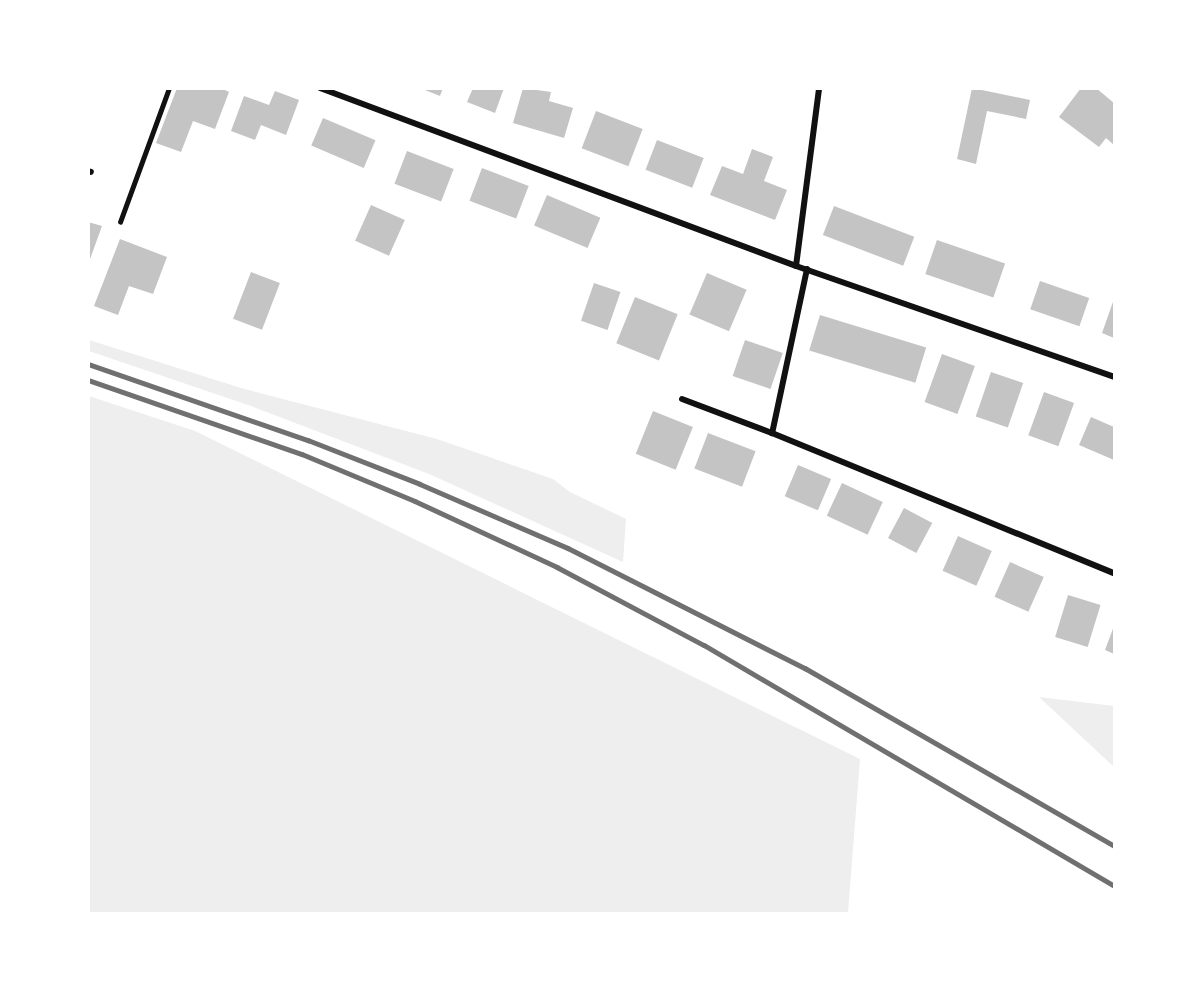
<!DOCTYPE html>
<html>
<head>
<meta charset="utf-8">
<style>
  body { margin:0 }
  #map { position:relative; width:1203px; height:1002px; overflow:hidden; background:#fff; font-family:"Libre Baskerville",serif }
  div>[style] { position:absolute }
  [style*='--x'] { left:calc(var(--x)*1px); top:calc(var(--y)*1px); width:calc(var(--w)*1px); rotate:calc(var(--a)*1deg) }
  .green>* { inset:0; background:#eee }
  .building>* { inset:0; background:#c4c4c4; transform-origin:0 0 }
  .service>* { height:4.5px; margin:-2.25px; padding:0 2.25px; transform-origin:2.25px; border-radius:2.25px; background:#111 }
  .minor>* { height:6px; margin:-3px; padding:0 3px; transform-origin:3px; border-radius:3px; background:#111 }
  .rail>* { height:4.5px; margin:-2.25px; padding:0 2.25px; transform-origin:2.25px; border-radius:2.25px; background:#707070 }
  span { translate:-50% -50%; white-space:nowrap; text-align:center; line-height:1.15; -webkit-text-stroke:6px #fff; paint-order:stroke }
  .frame { position:absolute; inset:0; border:90px solid #fff; pointer-events:none }
</style>
</head>
<body>
<div id="map">
  <div class="green">
    <div style="clip-path:polygon(89px 340px,241px 388px,437px 439px,553px 479px,570px 492px,626px 519px,623px 562px,429px 474px,251px 406px,89px 351px)"></div>
    <div style="clip-path:polygon(89px 396px,195px 431px,860px 759px,848px 913px,89px 913px)"></div>
    <div style="clip-path:polygon(1039px 697px,1114px 706px,1114px 767px)"></div>
  </div>
  <div class="building">
    <div style="clip-path:polygon(177px 88px,221px 88px,229px 92px,215px 129px,193px 121px,181px 152px,156px 143px)"></div>
    <div style="clip-path:polygon(420px 88px,443px 88px,440px 96px)"></div>
    <div style="clip-path:polygon(473px 88px,504px 88px,495px 113px,467px 102px)"></div>
    <div style="clip-path:polygon(523px 88px,551px 92px,549px 101px,573px 108px,564px 138px,513px 123px)"></div>
    <div style="clip-path:polygon(972px 88px,1030px 100px,1026px 119px,987px 111px,976px 164px,957px 159px)"></div>
    <div style="clip-path:polygon(1081px 88px,1096px 88px,1114px 103px,1114px 145px,1106px 138px,1099px 147px,1059px 117px)"></div>
    <div style="clip-path:polygon(275px 91px,299px 100px,286px 135px,261px 125px,255px 140px,231px 131px,244px 96px,269px 105px)"></div>
    <div style="left:596px;top:111px;width:50px;height:40px;rotate:21deg"></div>
    <div style="left:323px;top:118px;width:57px;height:30px;rotate:23deg"></div>
    <div style="left:657px;top:140px;width:50px;height:32px;rotate:21deg"></div>
    <div style="clip-path:polygon(752px 149px,773px 157px,764px 181px,787px 190px,775px 220px,710px 195px,722px 166px,743px 174px)"></div>
    <div style="left:407px;top:151px;width:50px;height:35px;rotate:21deg"></div>
    <div style="left:482px;top:168px;width:50px;height:35px;rotate:21deg"></div>
    <div style="left:547px;top:195px;width:58px;height:33px;rotate:23deg"></div>
    <div style="left:371px;top:205px;width:37px;height:39px;rotate:24deg"></div>
    <div style="left:834px;top:206px;width:86px;height:31px;rotate:21deg"></div>
    <div style="clip-path:polygon(88px 222px,102px 226px,89px 262px,88px 262px)"></div>
    <div style="clip-path:polygon(120px 239px,167px 257px,153px 294px,129px 286px,118px 315px,94px 306px)"></div>
    <div style="left:937px;top:240px;width:72px;height:36px;rotate:19deg"></div>
    <div style="left:251px;top:272px;width:31px;height:50px;rotate:21deg"></div>
    <div style="left:707px;top:273px;width:43px;height:45px;rotate:23deg"></div>
    <div style="left:1040px;top:281px;width:52px;height:30px;rotate:19deg"></div>
    <div style="left:594px;top:283px;width:28px;height:40px;rotate:19deg"></div>
    <div style="left:635px;top:297px;width:46px;height:50px;rotate:22deg"></div>
    <div style="clip-path:polygon(1114px 299px,1114px 338px,1102px 333px)"></div>
    <div style="left:820px;top:315px;width:111px;height:37px;rotate:17deg"></div>
    <div style="left:745px;top:340px;width:40px;height:38px;rotate:19deg"></div>
    <div style="left:942px;top:354px;width:35px;height:51px;rotate:20deg"></div>
    <div style="left:991px;top:372px;width:34px;height:47px;rotate:19deg"></div>
    <div style="left:1044px;top:392px;width:32px;height:46px;rotate:20deg"></div>
    <div style="left:653px;top:411px;width:43px;height:46px;rotate:22deg"></div>
    <div style="clip-path:polygon(1091px 417px,1114px 427px,1114px 460px,1079px 445px)"></div>
    <div style="left:708px;top:433px;width:51px;height:38px;rotate:21deg"></div>
    <div style="left:798px;top:465px;width:36px;height:34px;rotate:23deg"></div>
    <div style="left:842px;top:483px;width:45px;height:36px;rotate:25deg"></div>
    <div style="left:904px;top:508px;width:32px;height:34px;rotate:28deg"></div>
    <div style="left:958px;top:536px;width:37px;height:38px;rotate:24deg"></div>
    <div style="left:1010px;top:562px;width:37px;height:38px;rotate:24deg"></div>
    <div style="left:1068px;top:595px;width:34px;height:44px;rotate:17deg"></div>
    <div style="clip-path:polygon(1114px 626px,1114px 654px,1105px 650px)"></div>
  </div>
  <div class="service">
    <div style="--x:120;--y:222;--w:143;--a:-69.9"></div>
  </div>
  <div class="minor">
    <div style="--x:320;--y:88;--w:508;--a:20.5"></div>
    <div style="--x:796;--y:266;--w:337;--a:19.2"></div>
    <div style="--x:88;--y:171;--w:3;--a:18"></div>
    <div style="--x:796;--y:266;--w:179;--a:-82.6"></div>
    <div style="--x:807;--y:269;--w:168;--a:102"></div>
    <div style="--x:772;--y:433;--w:370;--a:22.3"></div>
    <div style="--x:682;--y:399;--w:96;--a:20.7"></div>
  </div>
  <div class="rail">
    <div style="--x:88;--y:364;--w:233;--a:19.1"></div>
    <div style="--x:308;--y:440;--w:120;--a:21.4"></div>
    <div style="--x:420;--y:484;--w:161;--a:23.4"></div>
    <div style="--x:568;--y:548;--w:266;--a:26.9"></div>
    <div style="--x:805;--y:668;--w:357;--a:29.9"></div>
    <div style="--x:88;--y:380;--w:226;--a:19.1"></div>
    <div style="--x:302;--y:454;--w:122;--a:22.6"></div>
    <div style="--x:415;--y:501;--w:157;--a:24.9"></div>
    <div style="--x:557;--y:567;--w:166;--a:28"></div>
    <div style="--x:704;--y:645;--w:476;--a:30.4"></div>
  </div>
  <div class="frame"></div>
</div>
</body>
</html>
